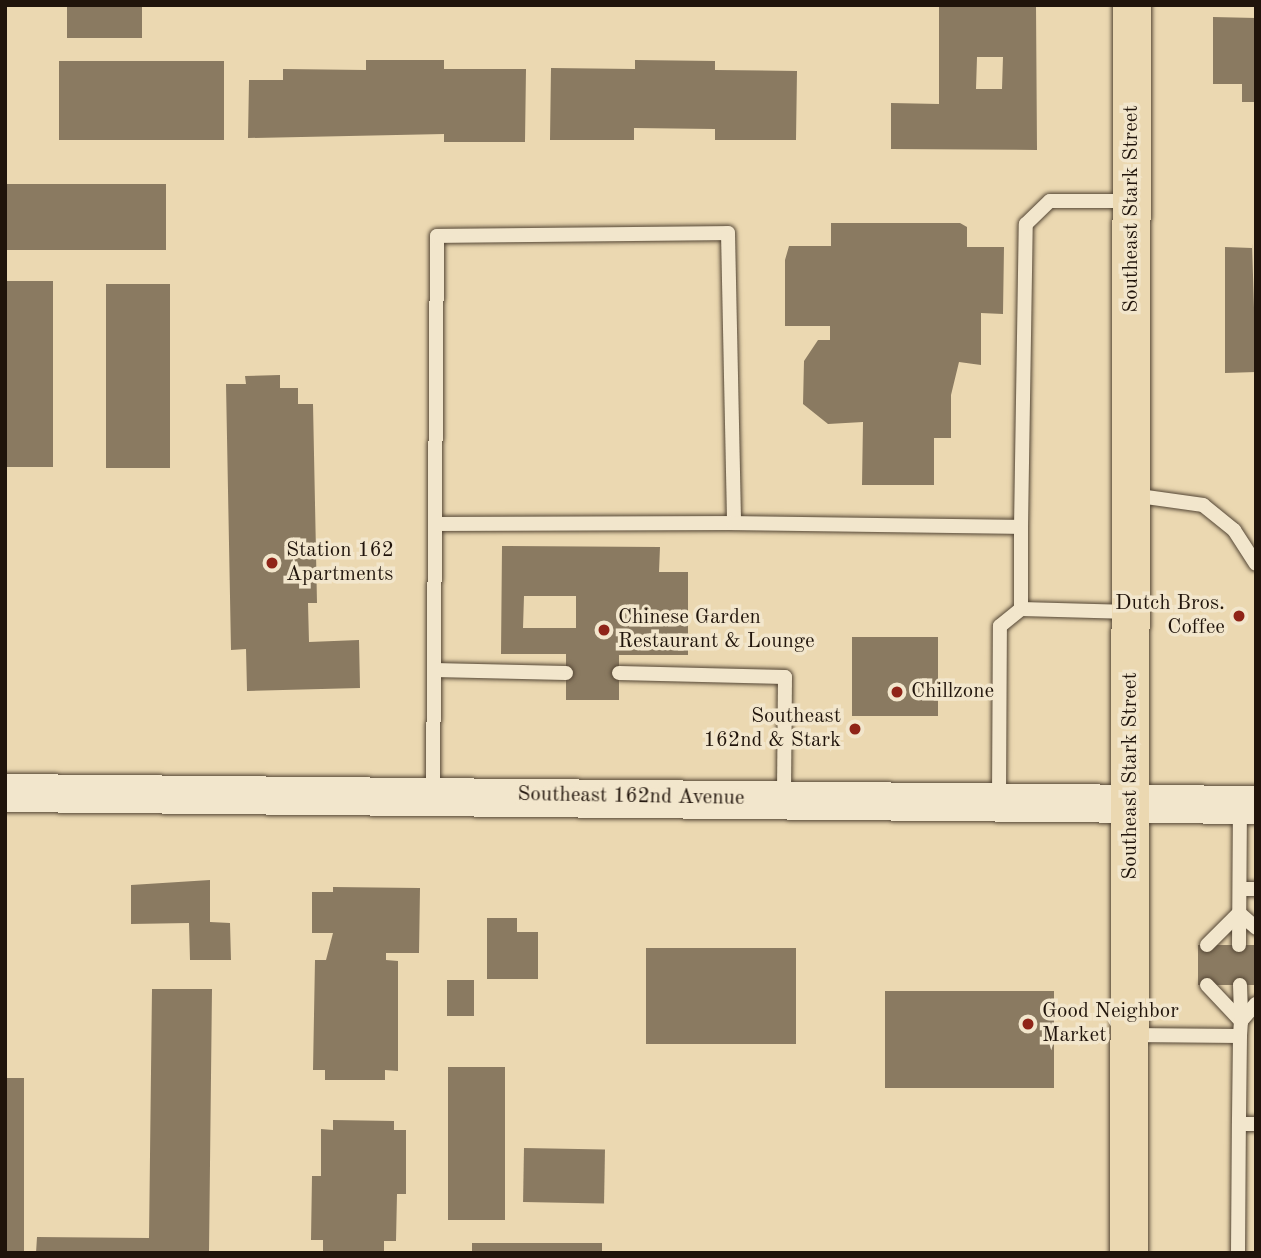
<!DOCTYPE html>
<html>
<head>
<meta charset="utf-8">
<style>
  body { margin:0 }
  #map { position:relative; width:1261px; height:1258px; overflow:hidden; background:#ebd8b1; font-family:"Old Standard TT",serif }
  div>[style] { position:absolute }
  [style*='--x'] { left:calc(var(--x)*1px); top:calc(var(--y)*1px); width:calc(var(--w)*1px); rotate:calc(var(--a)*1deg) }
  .building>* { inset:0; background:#8a7a61; transform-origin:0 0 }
  .roads { filter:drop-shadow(0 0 2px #534534) drop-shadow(0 0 2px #534534) }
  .lane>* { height:14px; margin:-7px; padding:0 7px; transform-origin:7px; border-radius:7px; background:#f2e6cc }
  .secondary>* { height:38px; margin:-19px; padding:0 19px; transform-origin:19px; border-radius:19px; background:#f2e6cc }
  .primary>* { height:38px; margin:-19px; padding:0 19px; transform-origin:19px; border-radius:19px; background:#ebd8b1 }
  .dots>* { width:19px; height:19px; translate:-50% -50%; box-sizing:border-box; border:4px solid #f2e6cc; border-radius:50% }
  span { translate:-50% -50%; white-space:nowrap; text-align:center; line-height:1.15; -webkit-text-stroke:7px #f2e6cc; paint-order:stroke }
  .street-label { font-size:21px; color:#20140b }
  .poi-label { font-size:21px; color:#20140b }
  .left { translate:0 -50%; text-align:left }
  .right { translate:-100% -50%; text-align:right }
  .frame { position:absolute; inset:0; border:7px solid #20140b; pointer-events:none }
</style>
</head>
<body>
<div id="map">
  <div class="building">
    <div style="left:67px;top:5px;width:75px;height:33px"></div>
    <div style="clip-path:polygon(evenodd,939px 5px,1036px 5px,1037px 150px,891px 149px,891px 103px,939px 104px,939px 5px,977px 57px,1003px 57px,1002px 89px,976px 89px,977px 57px)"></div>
    <div style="clip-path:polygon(1213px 17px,1256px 18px,1256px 102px,1242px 102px,1242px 84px,1213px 84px)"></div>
    <div style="clip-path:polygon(366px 60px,444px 60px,444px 69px,526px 69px,525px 142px,444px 142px,444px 134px,248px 138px,249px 80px,283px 80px,283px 69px,366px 70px)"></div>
    <div style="clip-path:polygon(635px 60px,715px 61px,715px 70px,797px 71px,796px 140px,715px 140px,715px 129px,634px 128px,634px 140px,550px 140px,551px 68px,635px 69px)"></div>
    <div style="left:59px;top:61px;width:165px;height:79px"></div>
    <div style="left:166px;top:184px;width:66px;height:161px;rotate:90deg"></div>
    <div style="clip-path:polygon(831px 223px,960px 223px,967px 227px,967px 247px,1004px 247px,1003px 314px,981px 313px,981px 365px,959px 362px,951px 395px,951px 438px,934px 438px,934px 485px,862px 485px,863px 422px,828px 424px,803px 404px,804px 361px,818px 340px,830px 340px,830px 326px,785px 326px,785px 260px,789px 246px,831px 246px)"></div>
    <div style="clip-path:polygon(1252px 243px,1256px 372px,1225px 373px,1225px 247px,1252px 248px)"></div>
    <div style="left:5px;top:281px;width:48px;height:186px"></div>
    <div style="left:106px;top:284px;width:64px;height:184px"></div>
    <div style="clip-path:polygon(280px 375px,280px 388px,298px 388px,298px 404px,313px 404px,317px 603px,308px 603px,309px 642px,359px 640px,360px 688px,247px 691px,246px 649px,231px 650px,226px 384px,246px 384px,245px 376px)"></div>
    <div style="clip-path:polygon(evenodd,502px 546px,660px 547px,659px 572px,688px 572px,688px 655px,619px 655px,619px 700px,566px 700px,566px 654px,501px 654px,502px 546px,524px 596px,576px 596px,576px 628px,523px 628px,524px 596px)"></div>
    <div style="left:852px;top:637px;width:86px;height:79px"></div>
    <div style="clip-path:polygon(210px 880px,210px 922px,230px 923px,231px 960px,190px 960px,189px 923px,131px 924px,131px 885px)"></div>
    <div style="clip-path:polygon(333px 887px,420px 888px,419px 953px,386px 953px,386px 960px,398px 961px,398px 1071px,385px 1070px,385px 1080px,325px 1080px,325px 1070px,313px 1070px,315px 960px,326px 960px,333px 933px,312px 933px,312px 892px,333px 892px)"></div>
    <div style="clip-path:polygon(487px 918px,517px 918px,517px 932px,538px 932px,538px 979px,487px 979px)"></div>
    <div style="left:1198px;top:945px;width:58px;height:40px"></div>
    <div style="left:646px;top:948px;width:150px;height:96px"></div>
    <div style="left:447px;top:980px;width:27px;height:36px"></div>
    <div style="clip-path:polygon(152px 989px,212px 989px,209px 1253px,36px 1253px,37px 1237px,149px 1238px)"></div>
    <div style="left:885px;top:991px;width:169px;height:97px"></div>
    <div style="left:448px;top:1067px;width:57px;height:153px"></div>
    <div style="left:5px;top:1078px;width:19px;height:175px"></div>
    <div style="clip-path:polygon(333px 1120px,394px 1121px,394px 1130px,406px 1130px,406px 1194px,397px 1194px,396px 1241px,384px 1241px,384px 1253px,323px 1253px,323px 1240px,311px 1240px,312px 1176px,321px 1176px,321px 1129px,333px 1130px)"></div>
    <div style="left:524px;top:1148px;width:81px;height:54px;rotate:1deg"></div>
    <div style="left:472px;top:1243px;width:130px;height:10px"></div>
  </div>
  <div class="roads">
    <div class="lane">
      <div style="--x:1132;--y:495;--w:72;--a:8"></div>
      <div style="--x:1203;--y:505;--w:40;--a:39"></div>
      <div style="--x:1234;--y:530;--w:40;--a:57.1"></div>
      <div style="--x:437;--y:524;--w:297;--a:-0.2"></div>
      <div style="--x:1021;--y:527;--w:303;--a:-89.1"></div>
      <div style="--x:1026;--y:224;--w:33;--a:-44"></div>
      <div style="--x:1050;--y:201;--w:81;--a:0"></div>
      <div style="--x:434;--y:670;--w:132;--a:1.3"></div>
      <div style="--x:619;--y:673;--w:166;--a:1.4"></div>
      <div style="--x:785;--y:677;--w:120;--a:90.5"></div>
      <div style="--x:433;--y:794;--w:558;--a:-89.59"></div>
      <div style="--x:437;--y:236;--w:291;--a:-0.6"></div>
      <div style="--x:728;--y:233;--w:290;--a:88.8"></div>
      <div style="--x:734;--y:523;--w:287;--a:0.8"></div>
      <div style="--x:1021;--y:527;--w:82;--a:90"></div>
      <div style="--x:1021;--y:609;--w:110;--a:1.6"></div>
      <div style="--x:999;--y:800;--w:174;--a:-89.7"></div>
      <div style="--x:1000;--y:626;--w:27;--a:-39"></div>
      <div style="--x:1240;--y:889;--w:16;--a:0"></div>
      <div style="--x:1239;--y:913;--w:23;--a:41"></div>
      <div style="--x:1207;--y:945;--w:45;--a:-45"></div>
      <div style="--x:1239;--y:945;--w:139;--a:-89.6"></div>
      <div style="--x:1207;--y:985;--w:50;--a:46.6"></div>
      <div style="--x:1241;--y:1021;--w:15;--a:94"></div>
      <div style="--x:1240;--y:985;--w:36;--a:88"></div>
      <div style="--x:1241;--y:1021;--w:23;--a:-49"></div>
      <div style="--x:1130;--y:1035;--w:110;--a:0.5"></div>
      <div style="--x:1240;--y:1036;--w:88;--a:90.7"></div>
      <div style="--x:1238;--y:1253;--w:129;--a:-89.6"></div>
      <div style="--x:1239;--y:1124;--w:17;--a:0"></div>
    </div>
    <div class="secondary">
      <div style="--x:5;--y:793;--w:1251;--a:0.55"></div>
    </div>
    <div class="primary">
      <div style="--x:1129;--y:1253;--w:1248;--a:-89.86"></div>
    </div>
  </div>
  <div class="dots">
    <div style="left:272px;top:563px;background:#8f2418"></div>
    <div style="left:1239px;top:616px;background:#8f2418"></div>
    <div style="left:604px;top:630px;background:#8f2418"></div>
    <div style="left:897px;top:692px;background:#8f2418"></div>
    <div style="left:855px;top:729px;background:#8f2418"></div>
    <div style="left:1028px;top:1024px;background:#8f2418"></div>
  </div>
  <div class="street-label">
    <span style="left:1132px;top:209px;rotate:-90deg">Southeast Stark Street</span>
    <span style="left:1131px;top:776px;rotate:-90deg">Southeast Stark Street</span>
    <span style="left:631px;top:797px;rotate:1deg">Southeast 162nd Avenue</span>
  </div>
  <div class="poi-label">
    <span class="left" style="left:286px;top:563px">Station 162<br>Apartments</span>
    <span class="right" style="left:1225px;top:616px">Dutch Bros.<br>Coffee</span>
    <span class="left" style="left:618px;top:630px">Chinese Garden<br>Restaurant &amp; Lounge</span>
    <span class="left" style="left:911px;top:692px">Chillzone</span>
    <span class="right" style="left:841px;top:729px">Southeast<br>162nd &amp; Stark</span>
    <span class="left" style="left:1042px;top:1024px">Good Neighbor<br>Market</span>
  </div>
  <div class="frame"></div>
</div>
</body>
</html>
